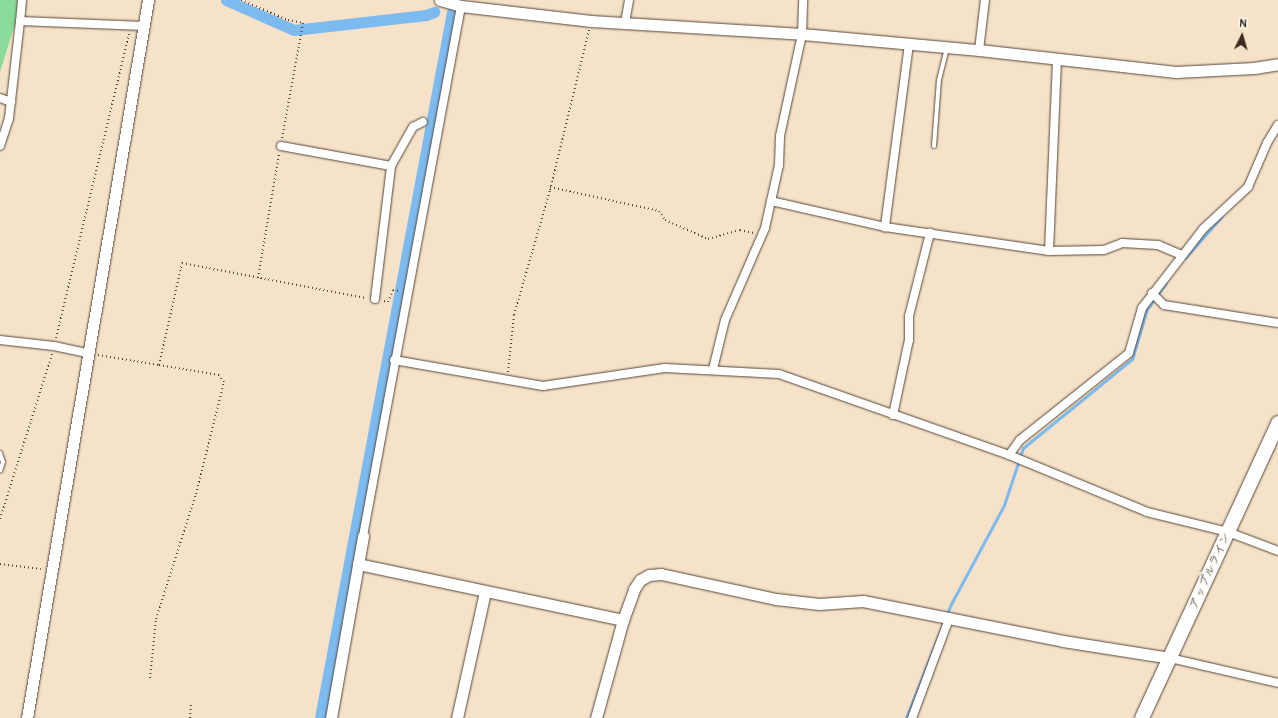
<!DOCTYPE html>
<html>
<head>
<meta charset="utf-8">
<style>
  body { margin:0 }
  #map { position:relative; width:1278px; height:718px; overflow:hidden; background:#f5e2c9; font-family:Pangolin,"Klee One",sans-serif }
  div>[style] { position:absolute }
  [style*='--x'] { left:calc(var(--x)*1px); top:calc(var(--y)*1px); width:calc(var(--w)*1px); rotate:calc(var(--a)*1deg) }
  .green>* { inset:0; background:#8bdb9a }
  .stream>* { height:3px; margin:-1.5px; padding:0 1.5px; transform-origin:1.5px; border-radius:1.5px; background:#7cbaef }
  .canal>* { height:11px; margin:-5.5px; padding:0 5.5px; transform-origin:5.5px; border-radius:5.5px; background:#7cbaef }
  .path>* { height:2px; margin-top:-1px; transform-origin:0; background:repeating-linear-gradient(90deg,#574638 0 1px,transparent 0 4px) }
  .roads { filter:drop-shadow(0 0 1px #574638) drop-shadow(0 0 1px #574638) }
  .service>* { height:4px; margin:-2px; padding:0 2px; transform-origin:2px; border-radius:2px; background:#fff }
  .minor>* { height:8px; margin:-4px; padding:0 4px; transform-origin:4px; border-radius:4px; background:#fff }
  .tertiary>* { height:11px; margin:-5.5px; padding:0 5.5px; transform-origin:5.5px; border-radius:5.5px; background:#fff }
  .trunk>* { height:14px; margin:-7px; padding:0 7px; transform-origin:7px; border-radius:7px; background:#fff }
  span { translate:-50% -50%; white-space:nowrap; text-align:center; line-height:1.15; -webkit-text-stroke:3.5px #fdfcf7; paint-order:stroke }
  .street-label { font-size:12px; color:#3b2a1e }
  .north { position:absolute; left:1222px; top:16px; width:40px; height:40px; -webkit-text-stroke:3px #fdfcf7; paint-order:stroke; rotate:5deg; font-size:11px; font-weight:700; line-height:16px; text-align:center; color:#3b2a1e }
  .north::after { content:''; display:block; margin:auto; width:14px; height:18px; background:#3b2a1e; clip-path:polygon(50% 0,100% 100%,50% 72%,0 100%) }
</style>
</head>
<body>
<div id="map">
  <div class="green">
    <div style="clip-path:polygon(0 0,18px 0,15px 24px,0 72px)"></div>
  </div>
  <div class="stream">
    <div style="--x:1185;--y:258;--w:55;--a:-48.7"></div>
    <div style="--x:906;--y:718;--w:123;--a:-68.5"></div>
    <div style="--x:951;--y:604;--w:112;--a:-61.8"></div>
    <div style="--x:1004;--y:505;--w:60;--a:-71.6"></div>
    <div style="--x:1023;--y:448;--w:141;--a:-39.2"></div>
    <div style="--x:1132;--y:359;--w:52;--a:-73.3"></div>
    <div style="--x:1147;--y:309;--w:32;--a:-54"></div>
  </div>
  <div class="canal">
    <div style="--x:226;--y:0;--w:74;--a:23.8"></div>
    <div style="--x:294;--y:30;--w:133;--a:-6.5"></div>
    <div style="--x:426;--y:15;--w:9;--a:-21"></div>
    <div style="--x:320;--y:718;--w:718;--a:-79.41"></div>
  </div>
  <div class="path">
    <div style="--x:241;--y:0;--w:51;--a:23.1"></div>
    <div style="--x:288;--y:20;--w:15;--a:11"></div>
    <div style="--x:303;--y:23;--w:117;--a:100.3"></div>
    <div style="--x:550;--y:187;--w:112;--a:12.4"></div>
    <div style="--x:659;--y:211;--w:11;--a:56"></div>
    <div style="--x:665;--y:220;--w:47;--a:23.8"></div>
    <div style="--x:708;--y:239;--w:33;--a:-16"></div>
    <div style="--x:740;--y:230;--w:14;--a:12"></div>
    <div style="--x:258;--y:278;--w:126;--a:-80.4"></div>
    <div style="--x:384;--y:301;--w:4;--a:14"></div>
    <div style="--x:388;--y:302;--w:13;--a:-67"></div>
    <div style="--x:393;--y:290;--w:6;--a:9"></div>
    <div style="--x:56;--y:338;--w:314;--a:-76.5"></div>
    <div style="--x:98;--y:355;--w:62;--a:9.3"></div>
    <div style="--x:159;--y:365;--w:105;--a:-77.3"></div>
    <div style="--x:182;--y:263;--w:187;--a:10.8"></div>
    <div style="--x:508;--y:372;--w:57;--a:-84"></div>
    <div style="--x:514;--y:315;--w:130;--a:-73.9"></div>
    <div style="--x:550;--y:190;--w:165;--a:-76.3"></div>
    <div style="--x:0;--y:519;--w:173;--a:-72.5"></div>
    <div style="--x:0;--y:564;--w:41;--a:7"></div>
    <div style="--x:150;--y:678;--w:59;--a:-84.2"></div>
    <div style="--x:156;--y:619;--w:131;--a:-72.3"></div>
    <div style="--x:196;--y:494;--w:115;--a:-76"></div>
    <div style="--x:224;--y:382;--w:9;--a:-126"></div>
    <div style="--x:219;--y:375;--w:61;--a:-170.5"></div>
    <div style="--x:190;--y:718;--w:14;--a:-86"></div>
  </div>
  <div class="roads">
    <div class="service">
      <div style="--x:934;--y:146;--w:66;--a:-85.7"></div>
      <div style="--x:939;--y:80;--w:33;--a:-76"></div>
      <div style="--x:0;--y:453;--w:9;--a:72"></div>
      <div style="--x:3;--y:462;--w:9;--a:108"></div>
    </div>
    <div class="minor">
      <div style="--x:22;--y:0;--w:21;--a:95"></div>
      <div style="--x:20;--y:21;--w:124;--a:2.3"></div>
      <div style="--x:625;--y:23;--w:23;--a:-80"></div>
      <div style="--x:909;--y:44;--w:185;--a:97.5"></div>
      <div style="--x:885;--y:227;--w:166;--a:8.3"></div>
      <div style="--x:1049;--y:251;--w:55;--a:-1"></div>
      <div style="--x:1104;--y:250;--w:19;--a:-21"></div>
      <div style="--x:1122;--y:243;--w:36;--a:3"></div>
      <div style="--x:1158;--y:245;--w:25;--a:23"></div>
      <div style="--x:979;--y:50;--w:50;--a:-83.2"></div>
      <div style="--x:0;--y:98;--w:12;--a:20"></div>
      <div style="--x:0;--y:146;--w:29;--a:-72"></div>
      <div style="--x:9;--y:118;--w:98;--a:-83.5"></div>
      <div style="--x:281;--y:146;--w:112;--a:10.3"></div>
      <div style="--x:771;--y:201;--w:117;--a:12.8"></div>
      <div style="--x:1049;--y:251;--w:192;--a:-87.6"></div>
      <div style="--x:1152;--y:293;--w:17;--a:45"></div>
      <div style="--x:1164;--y:305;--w:115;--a:9"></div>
      <div style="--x:375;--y:299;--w:134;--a:-83.1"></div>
      <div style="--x:391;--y:166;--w:45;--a:-60.6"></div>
      <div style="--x:413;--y:127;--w:11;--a:-27"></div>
      <div style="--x:0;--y:340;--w:54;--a:6.3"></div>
      <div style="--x:54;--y:346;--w:34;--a:12"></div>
      <div style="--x:394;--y:360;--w:151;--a:9.9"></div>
      <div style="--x:543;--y:386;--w:123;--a:-8.4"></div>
      <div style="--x:665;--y:368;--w:114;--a:3"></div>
      <div style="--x:779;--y:374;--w:244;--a:19.4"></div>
      <div style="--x:1009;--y:455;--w:149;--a:22.4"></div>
      <div style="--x:1147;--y:512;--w:83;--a:13.9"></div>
      <div style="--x:1228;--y:532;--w:53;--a:20.8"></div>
      <div style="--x:713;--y:369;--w:50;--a:-76.2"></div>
      <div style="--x:725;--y:320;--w:100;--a:-66.5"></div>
      <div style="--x:765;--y:228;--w:65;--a:-77.5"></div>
      <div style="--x:779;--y:165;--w:29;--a:-88"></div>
      <div style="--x:780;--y:136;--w:104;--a:-77.8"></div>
      <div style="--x:802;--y:34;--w:34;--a:-88"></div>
      <div style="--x:893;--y:415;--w:77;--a:-78"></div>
      <div style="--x:909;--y:340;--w:24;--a:-90"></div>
      <div style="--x:909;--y:316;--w:86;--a:-75.8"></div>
      <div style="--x:1009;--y:455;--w:19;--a:-54"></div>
      <div style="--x:1020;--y:440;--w:139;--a:-38.6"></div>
      <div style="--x:1129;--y:353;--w:47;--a:-73.9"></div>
      <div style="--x:1142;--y:308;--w:100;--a:-52.3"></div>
      <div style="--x:1203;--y:229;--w:62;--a:-43"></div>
      <div style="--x:1248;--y:187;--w:48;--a:-66.6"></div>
      <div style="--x:1267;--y:143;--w:21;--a:-59"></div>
      <div style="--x:363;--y:536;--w:539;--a:-79.52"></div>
      <div style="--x:1170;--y:658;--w:111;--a:13"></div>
      <div style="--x:912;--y:718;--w:106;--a:-69.5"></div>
    </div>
    <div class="tertiary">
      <div style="--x:440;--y:0;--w:22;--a:16"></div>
      <div style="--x:461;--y:6;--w:131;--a:6.6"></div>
      <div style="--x:591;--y:21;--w:211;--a:3.5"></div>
      <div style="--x:802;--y:34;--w:178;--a:5.2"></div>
      <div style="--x:979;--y:50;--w:198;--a:6.4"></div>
      <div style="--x:1176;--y:72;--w:78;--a:-2.9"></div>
      <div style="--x:1254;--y:68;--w:24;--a:-9"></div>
      <div style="--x:358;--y:564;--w:271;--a:11.9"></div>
      <div style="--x:27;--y:718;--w:728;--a:-80.43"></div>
      <div style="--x:331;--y:718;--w:185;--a:-80"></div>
      <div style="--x:457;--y:718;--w:129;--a:-77.5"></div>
      <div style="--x:596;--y:718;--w:102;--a:-74.6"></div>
      <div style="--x:623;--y:620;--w:33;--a:-70"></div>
      <div style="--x:634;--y:589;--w:11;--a:-56"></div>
      <div style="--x:640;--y:580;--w:10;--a:-29"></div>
      <div style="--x:649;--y:575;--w:12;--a:-5"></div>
      <div style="--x:661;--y:574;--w:118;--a:12.3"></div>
      <div style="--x:776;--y:599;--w:43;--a:6.6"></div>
      <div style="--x:819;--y:604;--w:44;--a:-3.9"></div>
      <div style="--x:863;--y:601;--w:204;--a:11.3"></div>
      <div style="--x:1063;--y:641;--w:108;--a:9"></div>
    </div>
    <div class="trunk">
      <div style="--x:1142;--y:718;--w:325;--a:-65.2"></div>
    </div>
  </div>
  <div class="street-label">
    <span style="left:1210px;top:571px;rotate:-65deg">アップルライン</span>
  </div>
  <div class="north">N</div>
</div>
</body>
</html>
